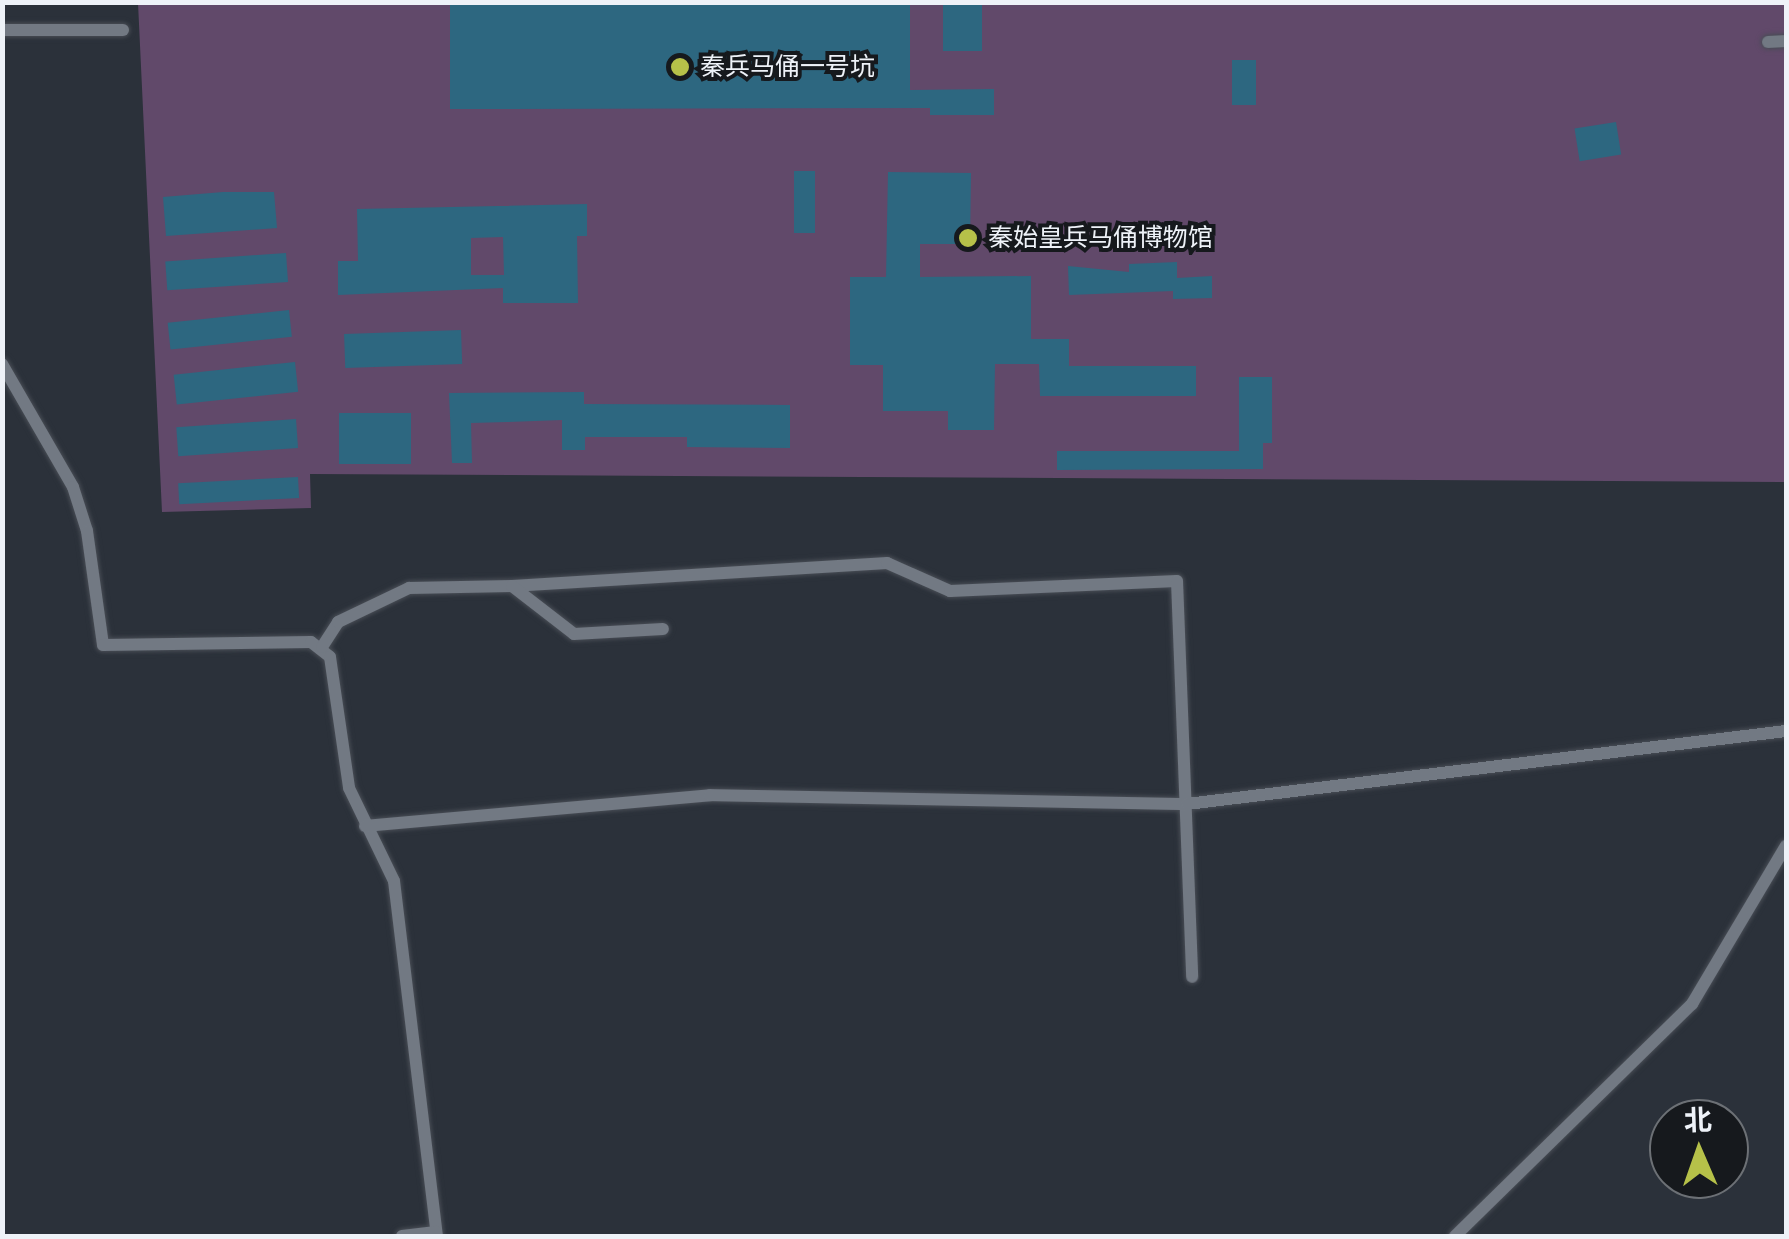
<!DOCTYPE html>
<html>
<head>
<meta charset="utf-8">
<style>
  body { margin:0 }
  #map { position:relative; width:1789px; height:1239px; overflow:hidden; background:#2b313a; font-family:"Work Sans","Noto Sans SC",sans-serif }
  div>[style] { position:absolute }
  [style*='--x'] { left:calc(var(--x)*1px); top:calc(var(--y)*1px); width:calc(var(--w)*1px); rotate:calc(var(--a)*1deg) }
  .green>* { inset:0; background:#61496a }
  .building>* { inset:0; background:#2d6780; transform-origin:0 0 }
  .roads { filter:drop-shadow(0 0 2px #484d55) drop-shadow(0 0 2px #484d55) }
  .street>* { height:12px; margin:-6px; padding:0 6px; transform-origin:6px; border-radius:6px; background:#727983 }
  .dots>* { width:28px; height:28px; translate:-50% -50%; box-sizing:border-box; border:5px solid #16191d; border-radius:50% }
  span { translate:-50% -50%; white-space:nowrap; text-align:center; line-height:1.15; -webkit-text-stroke:8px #16191d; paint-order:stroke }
  .poi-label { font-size:25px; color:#eef2f8 }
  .left { translate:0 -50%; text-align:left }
  .frame { position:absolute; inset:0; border:5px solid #eef2f8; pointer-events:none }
  .north { position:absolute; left:1649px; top:1099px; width:100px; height:100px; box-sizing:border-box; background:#16191d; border:2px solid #6c7075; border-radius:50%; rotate:358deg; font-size:28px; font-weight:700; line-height:40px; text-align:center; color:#eef2f8 }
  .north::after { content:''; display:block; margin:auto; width:35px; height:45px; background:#b6c149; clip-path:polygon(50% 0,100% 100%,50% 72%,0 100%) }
</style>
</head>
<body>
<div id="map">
  <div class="green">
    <div style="clip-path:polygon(138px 3px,1786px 3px,1786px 482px,310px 474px,311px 508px,162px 512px)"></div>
  </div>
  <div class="building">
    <div style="clip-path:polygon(450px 2px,910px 2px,910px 90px,994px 89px,994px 115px,930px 115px,930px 108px,450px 109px)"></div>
    <div style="left:943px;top:2px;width:39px;height:49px"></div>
    <div style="left:1232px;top:60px;width:24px;height:45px"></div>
    <div style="left:1616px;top:122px;width:33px;height:42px;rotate:81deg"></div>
    <div style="left:794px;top:171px;width:21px;height:62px"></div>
    <div style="clip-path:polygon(888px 172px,971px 173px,970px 244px,920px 244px,920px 277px,1031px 276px,1031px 339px,1069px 339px,1069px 366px,1196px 366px,1196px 396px,1040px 396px,1039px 364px,995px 364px,994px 430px,948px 430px,948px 411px,883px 411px,883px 365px,850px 365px,850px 277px,886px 277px)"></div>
    <div style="clip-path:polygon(223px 192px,274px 192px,277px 228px,166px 236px,163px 197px)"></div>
    <div style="clip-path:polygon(evenodd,587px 204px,587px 236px,577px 236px,578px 303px,503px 303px,503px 288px,338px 295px,338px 261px,358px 261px,357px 209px,587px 204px,503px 237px,504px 275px,471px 275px,471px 238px,503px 237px)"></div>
    <div style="left:286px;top:253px;width:29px;height:121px;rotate:86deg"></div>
    <div style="clip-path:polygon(1177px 262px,1177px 278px,1212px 276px,1212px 298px,1173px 299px,1173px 291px,1069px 295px,1068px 266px,1129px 272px,1129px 264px)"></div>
    <div style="left:289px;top:310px;width:27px;height:122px;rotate:84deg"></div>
    <div style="left:461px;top:330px;width:34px;height:117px;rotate:88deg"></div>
    <div style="left:295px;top:362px;width:30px;height:122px;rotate:84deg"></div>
    <div style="clip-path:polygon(1239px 377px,1272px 377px,1272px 443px,1263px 443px,1263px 469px,1057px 470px,1057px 451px,1239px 451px)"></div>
    <div style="clip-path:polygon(584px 392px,584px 404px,790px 405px,790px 448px,687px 447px,687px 437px,585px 437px,585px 450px,562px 450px,562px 420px,507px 422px,471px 423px,472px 463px,452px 463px,449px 393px)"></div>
    <div style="left:339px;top:413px;width:72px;height:51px"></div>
    <div style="left:296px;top:419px;width:29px;height:120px;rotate:86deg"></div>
    <div style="left:298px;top:477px;width:21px;height:120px;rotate:87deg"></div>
  </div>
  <div class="roads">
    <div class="street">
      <div style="--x:2;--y:30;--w:121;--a:0"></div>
      <div style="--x:1768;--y:42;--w:18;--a:-3"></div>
      <div style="--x:2;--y:364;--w:142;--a:60"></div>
      <div style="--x:73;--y:487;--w:46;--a:72.3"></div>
      <div style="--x:87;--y:531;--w:115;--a:82"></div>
      <div style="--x:103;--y:645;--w:208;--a:-0.8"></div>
      <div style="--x:311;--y:642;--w:24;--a:38"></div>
      <div style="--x:330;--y:657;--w:132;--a:81.7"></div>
      <div style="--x:349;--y:788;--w:103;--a:64.2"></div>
      <div style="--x:394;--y:881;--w:358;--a:83.1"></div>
      <div style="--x:512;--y:586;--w:376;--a:-3.5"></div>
      <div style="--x:887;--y:563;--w:69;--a:24"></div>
      <div style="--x:950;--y:591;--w:227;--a:-2.5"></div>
      <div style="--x:1177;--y:581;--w:396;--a:87.8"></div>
      <div style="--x:322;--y:647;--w:30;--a:-57"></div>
      <div style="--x:338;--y:622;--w:79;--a:-25.6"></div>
      <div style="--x:409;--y:588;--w:103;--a:-1.1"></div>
      <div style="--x:512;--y:586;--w:78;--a:37.7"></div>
      <div style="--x:574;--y:634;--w:89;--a:-3.2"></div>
      <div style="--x:365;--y:826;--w:346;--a:-5.1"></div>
      <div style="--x:710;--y:795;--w:477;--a:1.1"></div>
      <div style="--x:1187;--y:804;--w:603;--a:-6.95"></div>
      <div style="--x:402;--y:1236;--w:34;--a:-7"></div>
      <div style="--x:1455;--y:1236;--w:332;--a:-44.4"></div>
      <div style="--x:1692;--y:1004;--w:184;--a:-59.3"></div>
    </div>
  </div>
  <div class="dots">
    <div style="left:680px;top:67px;background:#b6c149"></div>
    <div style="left:968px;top:238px;background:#b6c149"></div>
  </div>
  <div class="poi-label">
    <span class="left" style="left:700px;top:67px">秦兵马俑一号坑</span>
    <span class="left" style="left:988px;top:238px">秦始皇兵马俑博物馆</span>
  </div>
  <div class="frame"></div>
  <div class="north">北</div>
</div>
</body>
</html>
